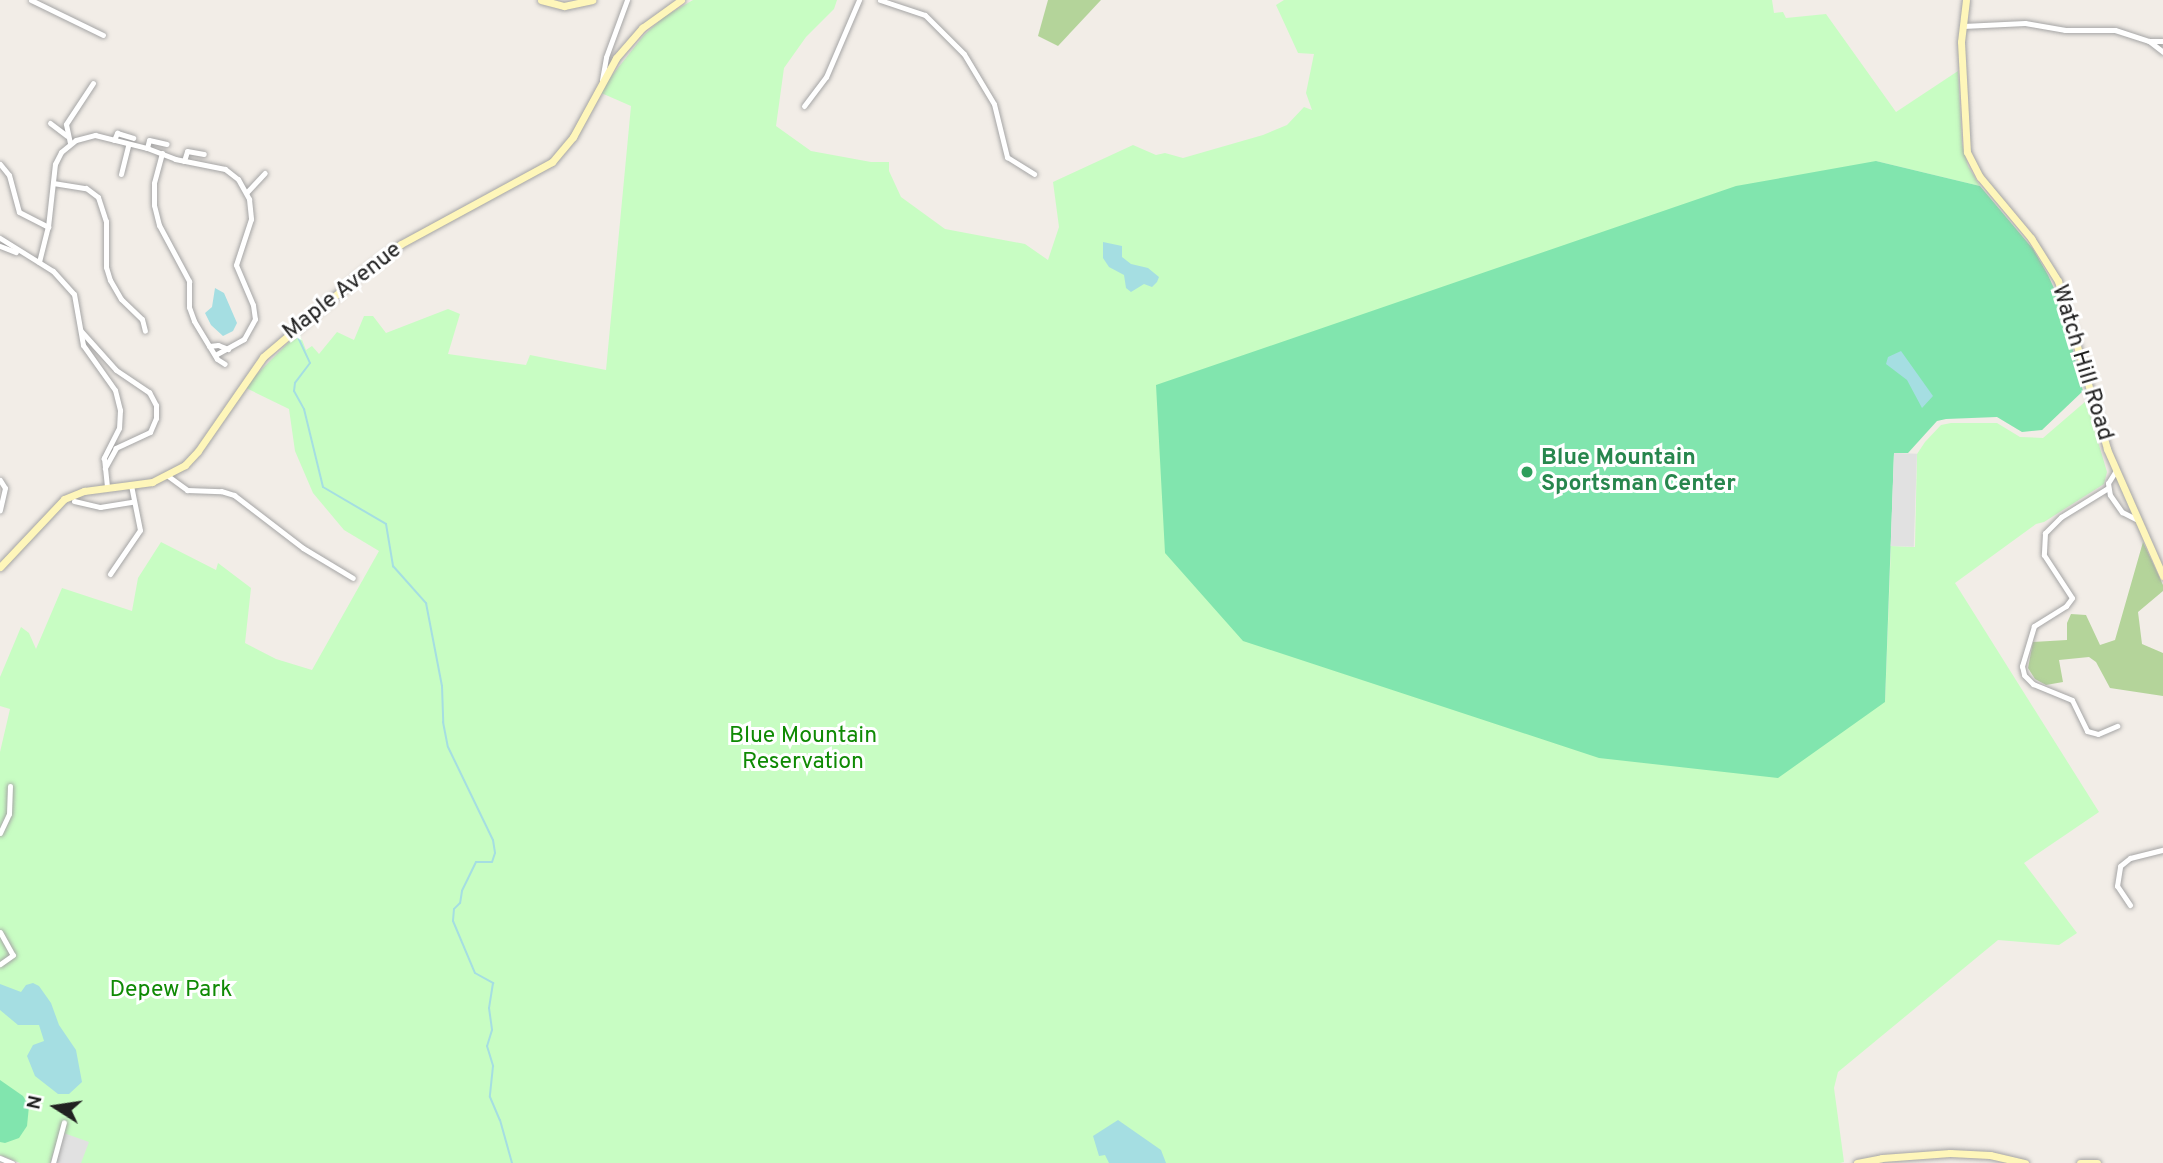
<!DOCTYPE html>
<html>
<head>
<meta charset="utf-8">
<style>
  body { margin:0 }
  #map { position:relative; width:2163px; height:1163px; overflow:hidden; background:#f2ede7; font-family:Overpass,sans-serif }
  div>[style] { position:absolute }
  [style*='--x'] { left:calc(var(--x)*1px); top:calc(var(--y)*1px); width:calc(var(--w)*1px); rotate:calc(var(--a)*1deg) }
  .forest>* { inset:0; background:#b4d49a }
  .park>* { inset:0; background:#c8fdc3 }
  .pitch>* { inset:0; background:#81e5ae }
  .parking>* { inset:0; background:#e1e1e1; transform-origin:0 0 }
  .water>* { inset:0; background:#a5dee2 }
  .stream>* { height:2px; margin:-1px; padding:0 1px; transform-origin:1px; border-radius:1px; background:#a5dee2 }
  .roads { filter:drop-shadow(0 0 2px #a5a5a5) drop-shadow(0 0 2px #a5a5a5) }
  .street>* { height:5px; margin:-2.5px; padding:0 2.5px; transform-origin:2.5px; border-radius:2.5px; background:#fff }
  .secondary>* { height:7px; margin:-3.5px; padding:0 3.5px; transform-origin:3.5px; border-radius:3.5px; background:#fef6ba }
  .dots>* { width:19px; height:19px; translate:-50% -50%; box-sizing:border-box; border:4px solid #fff; border-radius:50% }
  span { translate:-50% -50%; white-space:nowrap; text-align:center; line-height:1.15; -webkit-text-stroke:6px #fff; paint-order:stroke }
  .street-label { font-size:23px; color:#212121 }
  .leisure-label { font-size:23px; color:#27864d; font-weight:700 }
  .left { translate:0 -50%; text-align:left }
  .park-label { font-size:23px; color:#0f8a04 }
  .north { position:absolute; left:21px; top:1072px; width:70px; height:70px; -webkit-text-stroke:5px #fff; paint-order:stroke; rotate:282deg; font-size:19px; font-weight:700; line-height:28px; text-align:center; color:#212121 }
  .north::after { content:''; display:block; margin:auto; width:24px; height:32px; background:#212121; clip-path:polygon(50% 0,100% 100%,50% 72%,0 100%) }
</style>
</head>
<body>
<div id="map">
  <div class="forest">
    <div style="clip-path:polygon(1048px 0,1101px 0,1058px 46px,1038px 36px)"></div>
    <div style="clip-path:polygon(2143px 542px,2163px 585px,2163px 591px,2138px 612px,2142px 644px,2163px 653px,2163px 696px,2110px 688px,2096px 662px,2089px 657px,2059px 660px,2063px 682px,2046px 685px,2035px 679px,2028px 668px,2033px 642px,2067px 640px,2067px 623px,2071px 614px,2086px 615px,2100px 645px,2115px 640px)"></div>
  </div>
  <div class="park">
    <div style="clip-path:polygon(693px 0,837px 0,834px 9px,806px 37px,784px 68px,776px 126px,811px 151px,871px 162px,889px 162px,889px 171px,901px 197px,945px 229px,1025px 244px,1048px 260px,1059px 227px,1053px 182px,1133px 145px,1156px 155px,1165px 153px,1183px 158px,1263px 135px,1287px 125px,1304px 107px,1312px 110px,1306px 93px,1314px 54px,1298px 53px,1276px 5px,1284px 0,1772px 0,1774px 13px,1783px 12px,1786px 18px,1826px 14px,1896px 112px,1958px 71px,1962px 144px,1968px 166px,1980px 186px,1876px 161px,1885px 702px,1891px 546px,1915px 547px,1917px 454px,1925px 442px,1941px 425px,1951px 423px,1997px 423px,2020px 437px,2043px 438px,2086px 401px,2107px 472px,2104px 484px,2044px 522px,2036px 524px,1955px 583px,2099px 812px,2024px 863px,2077px 933px,2059px 945px,1998px 940px,1838px 1072px,1834px 1088px,1844px 1162px,1840px 1163px,20px 1163px,0 1155px,0 752px,10px 709px,0 706px,0 677px,21px 627px,29px 633px,36px 649px,62px 588px,132px 611px,138px 578px,161px 542px,216px 570px,218px 563px,251px 588px,245px 643px,276px 659px,312px 670px,379px 551px,344px 530px,313px 493px,295px 451px,289px 409px,244px 387px,299px 332px,306px 350px,312px 346px,319px 354px,337px 332px,354px 340px,364px 316px,373px 316px,386px 333px,448px 309px,460px 314px,448px 354px,526px 365px,530px 355px,606px 370px,631px 106px,599px 92px,644px 35px,664px 17px)"></div>
  </div>
  <div class="pitch">
    <div style="clip-path:polygon(1876px 161px,1980px 186px,2033px 249px,2048px 275px,2062px 306px,2083px 391px,2042px 430px,2022px 432px,1997px 417px,1946px 419px,1937px 421px,1908px 453px,1894px 453px,1885px 702px,1778px 778px,1599px 758px,1243px 641px,1165px 553px,1156px 385px,1736px 186px)"></div>
    <div style="clip-path:polygon(0 1080px,23px 1096px,29px 1106px,27px 1126px,19px 1138px,5px 1143px,0 1142px)"></div>
  </div>
  <div class="parking">
    <div style="left:1894px;top:453px;width:23px;height:93px;rotate:2deg"></div>
    <div style="clip-path:polygon(61px 1132px,89px 1142px,81px 1163px,50px 1163px)"></div>
  </div>
  <div class="water">
    <div style="clip-path:polygon(1103px 242px,1122px 246px,1122px 257px,1131px 264px,1148px 268px,1159px 277px,1157px 282px,1152px 287px,1144px 284px,1131px 292px,1126px 288px,1124px 275px,1109px 267px,1103px 258px)"></div>
    <div style="clip-path:polygon(215px 288px,224px 293px,237px 323px,233px 331px,223px 336px,211px 325px,205px 313px,212px 307px)"></div>
    <div style="clip-path:polygon(1901px 351px,1933px 396px,1922px 408px,1907px 380px,1886px 364px,1888px 357px)"></div>
    <div style="clip-path:polygon(33px 983px,39px 986px,51px 1003px,59px 1025px,76px 1050px,82px 1082px,69px 1094px,58px 1094px,35px 1076px,27px 1056px,33px 1045px,44px 1041px,39px 1025px,18px 1025px,0 1010px,0 984px,21px 992px,26px 985px)"></div>
    <div style="clip-path:polygon(1118px 1120px,1161px 1150px,1166px 1163px,1109px 1163px,1105px 1155px,1099px 1156px,1093px 1136px)"></div>
  </div>
  <div class="stream">
    <div style="--x:296;--y:333;--w:33;--a:65"></div>
    <div style="--x:310;--y:363;--w:25;--a:127"></div>
    <div style="--x:295;--y:383;--w:8;--a:97"></div>
    <div style="--x:294;--y:391;--w:21;--a:61"></div>
    <div style="--x:304;--y:409;--w:80;--a:76.3"></div>
    <div style="--x:323;--y:487;--w:73;--a:30.4"></div>
    <div style="--x:386;--y:524;--w:43;--a:80.5"></div>
    <div style="--x:393;--y:566;--w:50;--a:48.3"></div>
    <div style="--x:426;--y:603;--w:85;--a:79.1"></div>
    <div style="--x:442;--y:686;--w:36;--a:88"></div>
    <div style="--x:443;--y:722;--w:25;--a:79"></div>
    <div style="--x:448;--y:747;--w:103;--a:64.2"></div>
    <div style="--x:493;--y:840;--w:13;--a:81"></div>
    <div style="--x:495;--y:853;--w:9;--a:108"></div>
    <div style="--x:492;--y:862;--w:16;--a:180"></div>
    <div style="--x:476;--y:862;--w:32;--a:116"></div>
    <div style="--x:462;--y:891;--w:12;--a:99"></div>
    <div style="--x:460;--y:903;--w:8;--a:135"></div>
    <div style="--x:454;--y:909;--w:12;--a:95"></div>
    <div style="--x:453;--y:921;--w:56;--a:67.1"></div>
    <div style="--x:475;--y:973;--w:21;--a:29"></div>
    <div style="--x:493;--y:983;--w:25;--a:99"></div>
    <div style="--x:489;--y:1008;--w:22;--a:82"></div>
    <div style="--x:492;--y:1030;--w:17;--a:107"></div>
    <div style="--x:487;--y:1046;--w:21;--a:73"></div>
    <div style="--x:493;--y:1066;--w:31;--a:96"></div>
    <div style="--x:490;--y:1097;--w:25;--a:67"></div>
    <div style="--x:500;--y:1120;--w:45;--a:74.4"></div>
  </div>
  <div class="roads">
    <div class="street">
      <div style="--x:31;--y:0;--w:80;--a:25.9"></div>
      <div style="--x:880;--y:0;--w:47;--a:18.4"></div>
      <div style="--x:925;--y:15;--w:55;--a:45"></div>
      <div style="--x:964;--y:54;--w:58;--a:59"></div>
      <div style="--x:994;--y:104;--w:55;--a:76.2"></div>
      <div style="--x:1007;--y:157;--w:32;--a:32"></div>
      <div style="--x:1963;--y:26;--w:62;--a:-2.8"></div>
      <div style="--x:2025;--y:23;--w:41;--a:9.9"></div>
      <div style="--x:2065;--y:30;--w:50;--a:0"></div>
      <div style="--x:2115;--y:30;--w:36;--a:18"></div>
      <div style="--x:2163;--y:41;--w:14;--a:180"></div>
      <div style="--x:2149;--y:41;--w:18;--a:38"></div>
      <div style="--x:602;--y:80;--w:23;--a:-80"></div>
      <div style="--x:606;--y:57;--w:61;--a:-69.8"></div>
      <div style="--x:804;--y:106;--w:36;--a:-53"></div>
      <div style="--x:826;--y:77;--w:84;--a:-66.8"></div>
      <div style="--x:50;--y:123;--w:21;--a:37"></div>
      <div style="--x:114;--y:140;--w:8;--a:-67"></div>
      <div style="--x:117;--y:133;--w:17;--a:17"></div>
      <div style="--x:70;--y:143;--w:19;--a:-102"></div>
      <div style="--x:66;--y:124;--w:49;--a:-56.6"></div>
      <div style="--x:147;--y:148;--w:8;--a:-76"></div>
      <div style="--x:149;--y:140;--w:18;--a:13"></div>
      <div style="--x:162;--y:153;--w:31;--a:105"></div>
      <div style="--x:154;--y:183;--w:22;--a:90"></div>
      <div style="--x:154;--y:205;--w:21;--a:76"></div>
      <div style="--x:159;--y:225;--w:64;--a:61.8"></div>
      <div style="--x:189;--y:281;--w:26;--a:90"></div>
      <div style="--x:189;--y:307;--w:15;--a:70"></div>
      <div style="--x:194;--y:321;--w:44;--a:58.8"></div>
      <div style="--x:217;--y:359;--w:9;--a:32"></div>
      <div style="--x:184;--y:161;--w:10;--a:-73"></div>
      <div style="--x:187;--y:151;--w:17;--a:10"></div>
      <div style="--x:0;--y:164;--w:14;--a:51"></div>
      <div style="--x:9;--y:175;--w:38;--a:75"></div>
      <div style="--x:19;--y:212;--w:33;--a:27"></div>
      <div style="--x:121;--y:174;--w:30;--a:-76"></div>
      <div style="--x:53;--y:183;--w:33;--a:9"></div>
      <div style="--x:86;--y:188;--w:15;--a:37"></div>
      <div style="--x:98;--y:197;--w:25;--a:72"></div>
      <div style="--x:106;--y:221;--w:46;--a:90"></div>
      <div style="--x:106;--y:267;--w:14;--a:73"></div>
      <div style="--x:110;--y:280;--w:22;--a:60"></div>
      <div style="--x:121;--y:299;--w:29;--a:44"></div>
      <div style="--x:142;--y:319;--w:12;--a:76"></div>
      <div style="--x:247;--y:192;--w:26;--a:-47"></div>
      <div style="--x:0;--y:238;--w:62;--a:31.9"></div>
      <div style="--x:53;--y:271;--w:31;--a:48"></div>
      <div style="--x:74;--y:294;--w:52;--a:80"></div>
      <div style="--x:83;--y:345;--w:55;--a:54.6"></div>
      <div style="--x:115;--y:390;--w:21;--a:76"></div>
      <div style="--x:120;--y:410;--w:18;--a:93"></div>
      <div style="--x:119;--y:428;--w:34;--a:117"></div>
      <div style="--x:104;--y:458;--w:30;--a:84"></div>
      <div style="--x:0;--y:246;--w:17;--a:21"></div>
      <div style="--x:39;--y:262;--w:36;--a:-76"></div>
      <div style="--x:48;--y:227;--w:63;--a:-83.7"></div>
      <div style="--x:55;--y:164;--w:13;--a:-63"></div>
      <div style="--x:61;--y:152;--w:19;--a:-39"></div>
      <div style="--x:76;--y:140;--w:20;--a:-15"></div>
      <div style="--x:95;--y:135;--w:54;--a:14"></div>
      <div style="--x:147;--y:148;--w:30;--a:21"></div>
      <div style="--x:175;--y:159;--w:51;--a:11.3"></div>
      <div style="--x:225;--y:169;--w:16;--a:38"></div>
      <div style="--x:238;--y:179;--w:23;--a:61"></div>
      <div style="--x:249;--y:199;--w:20;--a:84"></div>
      <div style="--x:251;--y:219;--w:48;--a:108.1"></div>
      <div style="--x:236;--y:265;--w:43;--a:67"></div>
      <div style="--x:253;--y:305;--w:14;--a:82"></div>
      <div style="--x:255;--y:319;--w:23;--a:119"></div>
      <div style="--x:244;--y:339;--w:33;--a:151"></div>
      <div style="--x:81;--y:331;--w:52;--a:48.1"></div>
      <div style="--x:116;--y:370;--w:40;--a:34"></div>
      <div style="--x:149;--y:392;--w:15;--a:62"></div>
      <div style="--x:156;--y:405;--w:13;--a:90"></div>
      <div style="--x:156;--y:418;--w:15;--a:113"></div>
      <div style="--x:150;--y:432;--w:38;--a:155"></div>
      <div style="--x:116;--y:448;--w:23;--a:119"></div>
      <div style="--x:209;--y:346;--w:9;--a:-6"></div>
      <div style="--x:218;--y:345;--w:11;--a:22"></div>
      <div style="--x:2115;--y:472;--w:13;--a:122"></div>
      <div style="--x:2108;--y:483;--w:12;--a:81"></div>
      <div style="--x:2110;--y:495;--w:21;--a:55"></div>
      <div style="--x:2122;--y:512;--w:16;--a:27"></div>
      <div style="--x:168;--y:476;--w:24;--a:36"></div>
      <div style="--x:187;--y:490;--w:34;--a:2"></div>
      <div style="--x:221;--y:491;--w:14;--a:17"></div>
      <div style="--x:234;--y:495;--w:87;--a:37.5"></div>
      <div style="--x:303;--y:548;--w:58;--a:31"></div>
      <div style="--x:0;--y:480;--w:9;--a:58"></div>
      <div style="--x:5;--y:488;--w:23;--a:103"></div>
      <div style="--x:2108;--y:488;--w:55;--a:148.3"></div>
      <div style="--x:2061;--y:517;--w:23;--a:135"></div>
      <div style="--x:2045;--y:533;--w:22;--a:93"></div>
      <div style="--x:2044;--y:555;--w:51;--a:56.9"></div>
      <div style="--x:2072;--y:598;--w:10;--a:127"></div>
      <div style="--x:2066;--y:606;--w:38;--a:148"></div>
      <div style="--x:2034;--y:626;--w:42;--a:106.7"></div>
      <div style="--x:2022;--y:666;--w:9;--a:77"></div>
      <div style="--x:2024;--y:675;--w:13;--a:45"></div>
      <div style="--x:2033;--y:684;--w:42;--a:22.3"></div>
      <div style="--x:2072;--y:700;--w:34;--a:64"></div>
      <div style="--x:2087;--y:731;--w:11;--a:15"></div>
      <div style="--x:2098;--y:734;--w:21;--a:-23"></div>
      <div style="--x:74;--y:501;--w:27;--a:13"></div>
      <div style="--x:100;--y:507;--w:33;--a:-9"></div>
      <div style="--x:110;--y:574;--w:53;--a:-55.7"></div>
      <div style="--x:140;--y:530;--w:46;--a:-101.3"></div>
      <div style="--x:0;--y:833;--w:21;--a:-65"></div>
      <div style="--x:9;--y:814;--w:28;--a:-88"></div>
      <div style="--x:2130;--y:905;--w:23;--a:-124"></div>
      <div style="--x:2117;--y:886;--w:20;--a:-81"></div>
      <div style="--x:2120;--y:866;--w:13;--a:-39"></div>
      <div style="--x:2130;--y:858;--w:34;--a:-14"></div>
      <div style="--x:0;--y:932;--w:26;--a:61"></div>
      <div style="--x:13;--y:955;--w:16;--a:145"></div>
      <div style="--x:0;--y:1158;--w:13;--a:23"></div>
      <div style="--x:53;--y:1163;--w:42;--a:-75"></div>
    </div>
    <div class="secondary">
      <div style="--x:541;--y:0;--w:24;--a:15"></div>
      <div style="--x:564;--y:6;--w:29;--a:-12"></div>
      <div style="--x:1966;--y:0;--w:42;--a:96.8"></div>
      <div style="--x:1961;--y:42;--w:110;--a:86.9"></div>
      <div style="--x:1967;--y:152;--w:28;--a:63"></div>
      <div style="--x:1980;--y:177;--w:80;--a:50.1"></div>
      <div style="--x:2031;--y:238;--w:51;--a:57.9"></div>
      <div style="--x:2058;--y:281;--w:175;--a:73.7"></div>
      <div style="--x:2107;--y:449;--w:139;--a:66.2"></div>
      <div style="--x:0;--y:567;--w:93;--a:-46.7"></div>
      <div style="--x:64;--y:499;--w:22;--a:-22"></div>
      <div style="--x:84;--y:491;--w:69;--a:-7.5"></div>
      <div style="--x:152;--y:482;--w:37;--a:-27"></div>
      <div style="--x:185;--y:465;--w:19;--a:-47"></div>
      <div style="--x:198;--y:451;--w:114;--a:-55.3"></div>
      <div style="--x:263;--y:357;--w:131;--a:-40.4"></div>
      <div style="--x:363;--y:272;--w:47;--a:-36.4"></div>
      <div style="--x:401;--y:244;--w:172;--a:-28.5"></div>
      <div style="--x:552;--y:162;--w:33;--a:-50"></div>
      <div style="--x:573;--y:137;--w:90;--a:-61.4"></div>
      <div style="--x:616;--y:58;--w:40;--a:-49"></div>
      <div style="--x:642;--y:28;--w:48;--a:-35.7"></div>
      <div style="--x:1857;--y:1163;--w:25;--a:-11"></div>
      <div style="--x:1882;--y:1158;--w:68;--a:-4.2"></div>
      <div style="--x:1950;--y:1153;--w:40;--a:2.9"></div>
      <div style="--x:1990;--y:1155;--w:36;--a:13"></div>
      <div style="--x:2080;--y:1163;--w:17;--a:0"></div>
    </div>
  </div>
  <div class="dots">
    <div style="left:1527px;top:472px;background:#2e9e5b"></div>
  </div>
  <div class="street-label">
    <span style="left:343px;top:292px;rotate:-38deg">Maple Avenue</span>
    <span style="left:2081px;top:363px;rotate:73deg">Watch Hill Road</span>
  </div>
  <div class="leisure-label">
    <span class="left" style="left:1541px;top:472px">Blue Mountain<br>Sportsman Center</span>
  </div>
  <div class="park-label">
    <span style="left:803px;top:750px">Blue Mountain<br>Reservation</span>
    <span style="left:171px;top:991px">Depew Park</span>
  </div>
  <div class="north">N</div>
</div>
</body>
</html>
